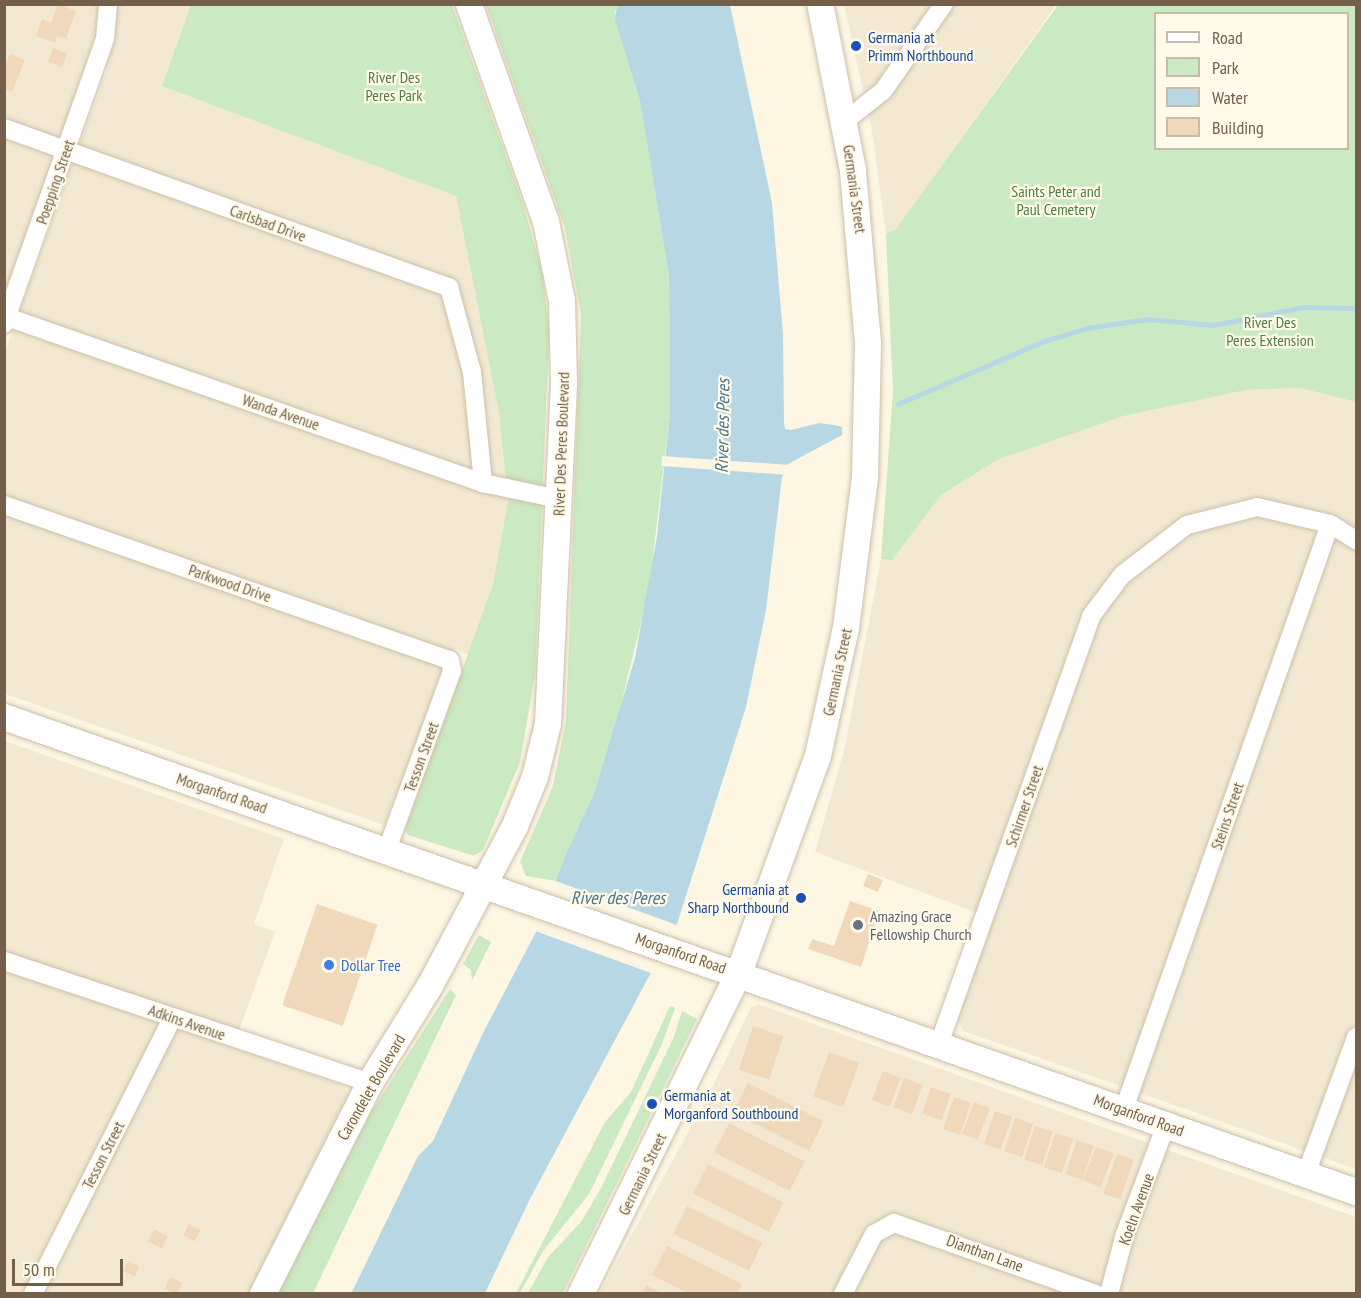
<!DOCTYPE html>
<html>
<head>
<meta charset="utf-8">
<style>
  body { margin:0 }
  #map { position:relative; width:1361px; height:1298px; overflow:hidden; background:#fcf6e3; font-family:"PT Sans Narrow",sans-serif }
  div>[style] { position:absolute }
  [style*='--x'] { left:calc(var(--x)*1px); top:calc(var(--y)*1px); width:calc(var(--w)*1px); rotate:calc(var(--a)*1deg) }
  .residential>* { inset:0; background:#f3e9d2 }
  .green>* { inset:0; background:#cbe9c2 }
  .water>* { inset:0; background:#b8d7e5 }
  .pier>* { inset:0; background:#fcf6e3; transform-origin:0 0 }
  .stream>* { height:4.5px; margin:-2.25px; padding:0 2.25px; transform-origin:2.25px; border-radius:2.25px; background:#b8d7e5 }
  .building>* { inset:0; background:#f0d9bb; transform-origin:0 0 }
  .roads { filter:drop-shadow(0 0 2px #cdbfaa) drop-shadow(0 0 2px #cdbfaa) }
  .minor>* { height:18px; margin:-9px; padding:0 9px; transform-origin:9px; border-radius:9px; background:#fff }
  .secondary>* { height:26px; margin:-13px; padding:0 13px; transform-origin:13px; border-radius:13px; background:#fff }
  .dots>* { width:16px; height:16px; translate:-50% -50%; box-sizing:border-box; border:3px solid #fffae9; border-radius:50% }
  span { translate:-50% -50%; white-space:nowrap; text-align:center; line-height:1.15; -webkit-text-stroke:4.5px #fffae9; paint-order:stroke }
  .transit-label { font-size:16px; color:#164399 }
  .left { translate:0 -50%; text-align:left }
  .right { translate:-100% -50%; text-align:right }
  .park-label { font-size:16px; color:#4d7e44 }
  .street-label { font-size:16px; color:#735f4a }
  .worship-label { font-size:16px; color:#5b616d }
  .shop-label { font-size:16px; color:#366cbe }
  .water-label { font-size:18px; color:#47768d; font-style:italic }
  .frame { position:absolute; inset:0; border:6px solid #735f4a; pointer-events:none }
  .legend { position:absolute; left:1154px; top:12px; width:195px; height:138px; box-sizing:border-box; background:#fffae9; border:2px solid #c7bca9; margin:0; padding:8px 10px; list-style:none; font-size:18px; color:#735f4a }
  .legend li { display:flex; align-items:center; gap:12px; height:30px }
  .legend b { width:30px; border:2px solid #c7bca9 }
  .scale { position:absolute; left:12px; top:1259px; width:111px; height:27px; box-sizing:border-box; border:3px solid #735f4a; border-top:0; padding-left:8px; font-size:18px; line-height:21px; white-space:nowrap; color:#735f4a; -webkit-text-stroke:4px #fffae9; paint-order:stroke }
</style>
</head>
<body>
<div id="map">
  <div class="residential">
    <div style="clip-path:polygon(5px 5px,191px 5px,163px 86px,456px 196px,499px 413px,508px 501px,493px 584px,469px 655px,454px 648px,384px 825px,5px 694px,5px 352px,108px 67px,91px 59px,5px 300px)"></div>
    <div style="clip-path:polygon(844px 5px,1056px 5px,896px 230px,886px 234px,872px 131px)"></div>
    <div style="clip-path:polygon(1300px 388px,1356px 402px,1356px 1169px,963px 1031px,958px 1019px,991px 918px,815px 852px,844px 751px,881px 559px,892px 559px,941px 495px,999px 459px,1124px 416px,1246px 390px)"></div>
    <div style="clip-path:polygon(5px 741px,284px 839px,254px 924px,275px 932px,233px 1047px,343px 1086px,348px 1096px,249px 1293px,5px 1294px)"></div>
    <div style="clip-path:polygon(758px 1004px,1356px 1217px,1356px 1293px,599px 1294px,706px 1100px,751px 1008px)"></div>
  </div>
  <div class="green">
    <div style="clip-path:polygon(191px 5px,452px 5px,524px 207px,543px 276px,549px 333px,535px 675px,520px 762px,483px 850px,474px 856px,408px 835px,405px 829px,493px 584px,508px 501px,499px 413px,456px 196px,162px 86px)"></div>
    <div style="clip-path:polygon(486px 5px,617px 5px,615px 12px,640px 101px,669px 277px,670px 413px,649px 590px,613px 737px,594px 794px,556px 881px,526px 876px,520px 862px,553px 786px,566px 721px,581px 314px,565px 228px)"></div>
    <div style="clip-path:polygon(evenodd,1058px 5px,1356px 5px,1356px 402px,1300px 388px,1246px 390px,1124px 416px,999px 459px,941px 495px,892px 560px,881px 559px,893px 391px,886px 234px,896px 229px,1058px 5px,1156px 14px,1348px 14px,1348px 148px,1156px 148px,1156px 14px)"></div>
    <div style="clip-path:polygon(479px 935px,491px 942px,472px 981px,471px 970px,463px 964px)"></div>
    <div style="clip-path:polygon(450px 989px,456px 995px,313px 1293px,278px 1293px,370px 1114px)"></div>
    <div style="clip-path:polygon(670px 1006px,675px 1008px,662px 1044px,589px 1194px,543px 1251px,520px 1293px,516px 1293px,605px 1122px,631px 1092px)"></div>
    <div style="clip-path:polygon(682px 1011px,697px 1019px,563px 1293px,528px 1293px,548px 1257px,581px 1222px,601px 1188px,674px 1037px)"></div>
  </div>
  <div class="water">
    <div style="clip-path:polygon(617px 5px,730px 5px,772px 203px,783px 334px,784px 423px,785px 429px,791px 430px,819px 423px,834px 425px,842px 427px,842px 435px,788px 464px,782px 477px,766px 610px,746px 707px,677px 924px,530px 1199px,485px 1293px,351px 1294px,418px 1156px,433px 1141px,484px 1031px,536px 932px,566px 854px,594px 794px,635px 658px,657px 536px,670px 413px,669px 277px,640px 101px,615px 19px)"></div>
  </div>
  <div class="pier">
    <div style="left:662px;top:456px;width:128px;height:10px;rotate:4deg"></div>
    <div style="left:553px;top:880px;width:134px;height:54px;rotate:20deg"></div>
  </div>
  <div class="stream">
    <div style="--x:898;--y:404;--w:159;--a:-23.3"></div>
    <div style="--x:1044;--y:341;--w:45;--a:-16.8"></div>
    <div style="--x:1087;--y:328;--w:61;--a:-8.5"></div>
    <div style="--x:1147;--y:319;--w:67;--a:5.1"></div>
    <div style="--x:1214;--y:325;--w:91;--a:-11.4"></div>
    <div style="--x:1303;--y:307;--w:53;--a:1.1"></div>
  </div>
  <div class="building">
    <div style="clip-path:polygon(58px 4px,76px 11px,66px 39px,57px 36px,55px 43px,36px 36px,42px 19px,51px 23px)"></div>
    <div style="left:53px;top:48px;width:15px;height:15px;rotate:20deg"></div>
    <div style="clip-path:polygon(10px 54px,25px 60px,12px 92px,4px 89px,4px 67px)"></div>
    <div style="left:868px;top:874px;width:16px;height:13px;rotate:22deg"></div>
    <div style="clip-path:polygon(850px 901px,879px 911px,861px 967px,808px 949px,812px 939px,834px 946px)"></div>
    <div style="left:317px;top:904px;width:64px;height:107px;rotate:19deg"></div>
    <div style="left:753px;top:1026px;width:32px;height:46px;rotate:18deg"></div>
    <div style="left:829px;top:1052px;width:32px;height:47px;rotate:20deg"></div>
    <div style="left:883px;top:1071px;width:19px;height:31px;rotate:21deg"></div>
    <div style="left:904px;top:1078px;width:20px;height:31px;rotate:20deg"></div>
    <div style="left:748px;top:1083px;width:85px;height:33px;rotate:27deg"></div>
    <div style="left:931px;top:1087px;width:21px;height:28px;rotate:19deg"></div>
    <div style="left:954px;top:1097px;width:18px;height:34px;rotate:19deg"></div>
    <div style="left:974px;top:1102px;width:17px;height:34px;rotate:21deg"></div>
    <div style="left:995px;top:1111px;width:18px;height:35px;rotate:19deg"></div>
    <div style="left:1015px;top:1118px;width:19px;height:35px;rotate:18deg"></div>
    <div style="left:729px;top:1123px;width:85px;height:33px;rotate:27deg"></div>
    <div style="left:1035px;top:1126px;width:19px;height:35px;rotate:18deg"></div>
    <div style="left:1055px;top:1133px;width:19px;height:36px;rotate:18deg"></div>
    <div style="left:1077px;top:1140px;width:18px;height:36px;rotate:19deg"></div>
    <div style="left:1096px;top:1147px;width:19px;height:36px;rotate:21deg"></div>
    <div style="left:1117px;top:1154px;width:18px;height:42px;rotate:19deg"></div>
    <div style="left:708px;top:1164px;width:85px;height:33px;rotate:27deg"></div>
    <div style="left:687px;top:1206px;width:84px;height:31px;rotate:26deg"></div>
    <div style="left:189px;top:1224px;width:13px;height:13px;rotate:27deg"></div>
    <div style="left:154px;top:1229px;width:16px;height:14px;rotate:27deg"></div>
    <div style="clip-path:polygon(667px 1246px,742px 1284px,737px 1294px,689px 1294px,652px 1275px)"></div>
    <div style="left:128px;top:1261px;width:13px;height:11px;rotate:27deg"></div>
    <div style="left:170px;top:1277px;width:14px;height:13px;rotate:25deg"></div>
    <div style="clip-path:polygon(646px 1285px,663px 1294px,642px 1294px)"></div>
  </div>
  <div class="roads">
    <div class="minor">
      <div style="--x:845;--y:121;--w:48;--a:-38.3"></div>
      <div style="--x:883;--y:91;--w:106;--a:-55"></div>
      <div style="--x:4;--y:128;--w:473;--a:19.7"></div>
      <div style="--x:449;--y:287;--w:88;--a:74.9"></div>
      <div style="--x:472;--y:372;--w:112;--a:84.3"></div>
      <div style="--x:4;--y:316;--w:507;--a:19.22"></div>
      <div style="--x:483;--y:483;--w:78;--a:11.9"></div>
      <div style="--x:4;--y:324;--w:302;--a:-70.5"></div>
      <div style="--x:105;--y:39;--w:35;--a:-85"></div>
      <div style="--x:4;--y:505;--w:472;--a:19.2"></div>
      <div style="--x:450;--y:660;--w:11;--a:80"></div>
      <div style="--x:452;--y:671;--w:190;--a:110"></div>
      <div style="--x:4;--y:961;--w:386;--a:18.4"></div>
      <div style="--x:939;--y:1044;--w:454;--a:-70.4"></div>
      <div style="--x:1091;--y:616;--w:51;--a:-52.9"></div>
      <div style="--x:1122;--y:575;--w:82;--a:-37.6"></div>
      <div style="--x:1187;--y:525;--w:72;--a:-14.4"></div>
      <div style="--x:1257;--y:507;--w:75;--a:13.1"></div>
      <div style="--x:1330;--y:524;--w:31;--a:32"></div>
      <div style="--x:1124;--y:1109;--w:620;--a:-70.6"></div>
      <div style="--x:1306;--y:1174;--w:146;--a:-69.9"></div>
      <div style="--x:33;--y:1294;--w:310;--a:-63.2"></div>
      <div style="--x:843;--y:1294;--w:68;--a:-62.7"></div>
      <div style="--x:874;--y:1234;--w:23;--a:-29"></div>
      <div style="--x:894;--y:1223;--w:214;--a:19.4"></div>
      <div style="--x:1109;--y:1294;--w:62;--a:-75.1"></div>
      <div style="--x:1125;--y:1234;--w:116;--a:-69.4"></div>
    </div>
    <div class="secondary">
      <div style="--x:4;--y:717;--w:1433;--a:19.36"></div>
      <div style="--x:263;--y:1294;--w:237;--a:-63.1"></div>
      <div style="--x:370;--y:1083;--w:114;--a:-58.3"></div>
      <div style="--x:430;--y:986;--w:181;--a:-62"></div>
      <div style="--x:515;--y:826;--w:53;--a:-67.8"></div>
      <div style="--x:535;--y:777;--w:55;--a:-76.2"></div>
      <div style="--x:548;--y:724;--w:342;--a:-87.3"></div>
      <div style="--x:564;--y:382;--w:81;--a:-91.4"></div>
      <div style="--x:562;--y:301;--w:81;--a:-101.4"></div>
      <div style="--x:546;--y:222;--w:231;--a:-109.5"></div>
      <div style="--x:581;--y:1294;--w:358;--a:-63.8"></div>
      <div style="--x:739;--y:973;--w:231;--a:-70"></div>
      <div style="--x:818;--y:756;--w:131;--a:-77.7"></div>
      <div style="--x:846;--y:628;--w:152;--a:-82.8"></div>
      <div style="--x:865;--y:477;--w:134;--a:-88.7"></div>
      <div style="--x:868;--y:343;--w:174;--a:-95"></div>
      <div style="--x:853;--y:170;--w:169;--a:-101.2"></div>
    </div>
  </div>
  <div class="dots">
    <div style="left:856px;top:46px;background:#1a4fb4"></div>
    <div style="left:801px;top:898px;background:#1a4fb4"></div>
    <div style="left:858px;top:925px;background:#6b7280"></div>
    <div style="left:329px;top:965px;background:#3f7fe0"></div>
    <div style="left:652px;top:1104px;background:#1a4fb4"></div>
  </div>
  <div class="transit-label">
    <span class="left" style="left:868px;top:46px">Germania at<br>Primm Northbound</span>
    <span class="right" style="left:789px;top:898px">Germania at<br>Sharp Northbound</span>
    <span class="left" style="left:664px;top:1104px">Germania at<br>Morganford Southbound</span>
  </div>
  <div class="park-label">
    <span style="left:394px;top:86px">River Des<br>Peres Park</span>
    <span style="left:1056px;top:200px">Saints Peter and<br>Paul Cemetery</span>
    <span style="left:1270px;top:331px">River Des<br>Peres Extension</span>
  </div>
  <div class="street-label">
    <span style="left:55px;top:182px;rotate:-71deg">Poepping Street</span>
    <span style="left:855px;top:189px;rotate:82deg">Germania Street</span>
    <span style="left:268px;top:223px;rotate:20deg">Carlsbad Drive</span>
    <span style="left:281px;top:412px;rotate:19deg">Wanda Avenue</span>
    <span style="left:561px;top:444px;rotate:-88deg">River Des Peres Boulevard</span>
    <span style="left:230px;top:583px;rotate:19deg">Parkwood Drive</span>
    <span style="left:837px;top:672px;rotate:-78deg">Germania Street</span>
    <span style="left:421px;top:757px;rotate:-70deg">Tesson Street</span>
    <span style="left:222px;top:793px;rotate:19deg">Morganford Road</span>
    <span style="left:1024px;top:806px;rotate:-71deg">Schirmer Street</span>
    <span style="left:1227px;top:816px;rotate:-71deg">Steins Street</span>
    <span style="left:681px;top:953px;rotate:19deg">Morganford Road</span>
    <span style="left:187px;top:1022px;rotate:19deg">Adkins Avenue</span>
    <span style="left:371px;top:1087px;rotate:-60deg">Carondelet Boulevard</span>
    <span style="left:1139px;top:1115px;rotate:20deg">Morganford Road</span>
    <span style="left:103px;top:1155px;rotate:-63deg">Tesson Street</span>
    <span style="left:642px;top:1174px;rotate:-64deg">Germania Street</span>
    <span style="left:1136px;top:1209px;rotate:-70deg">Koeln Avenue</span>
    <span style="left:985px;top:1253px;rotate:20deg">Dianthan Lane</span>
  </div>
  <div class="worship-label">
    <span class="left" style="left:870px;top:925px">Amazing Grace<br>Fellowship Church</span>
  </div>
  <div class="shop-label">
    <span class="left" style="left:341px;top:965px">Dollar Tree</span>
  </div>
  <div class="water-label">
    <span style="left:723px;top:426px;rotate:-89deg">River des Peres</span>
    <span style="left:618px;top:898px">River des Peres</span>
  </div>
  <div class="frame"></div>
  <ul class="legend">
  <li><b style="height:8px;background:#fff"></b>Road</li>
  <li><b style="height:16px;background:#cbe9c2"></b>Park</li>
  <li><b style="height:16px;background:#b8d7e5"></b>Water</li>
  <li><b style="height:16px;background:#f0d9bb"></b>Building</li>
  </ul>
  <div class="scale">50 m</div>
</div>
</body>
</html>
